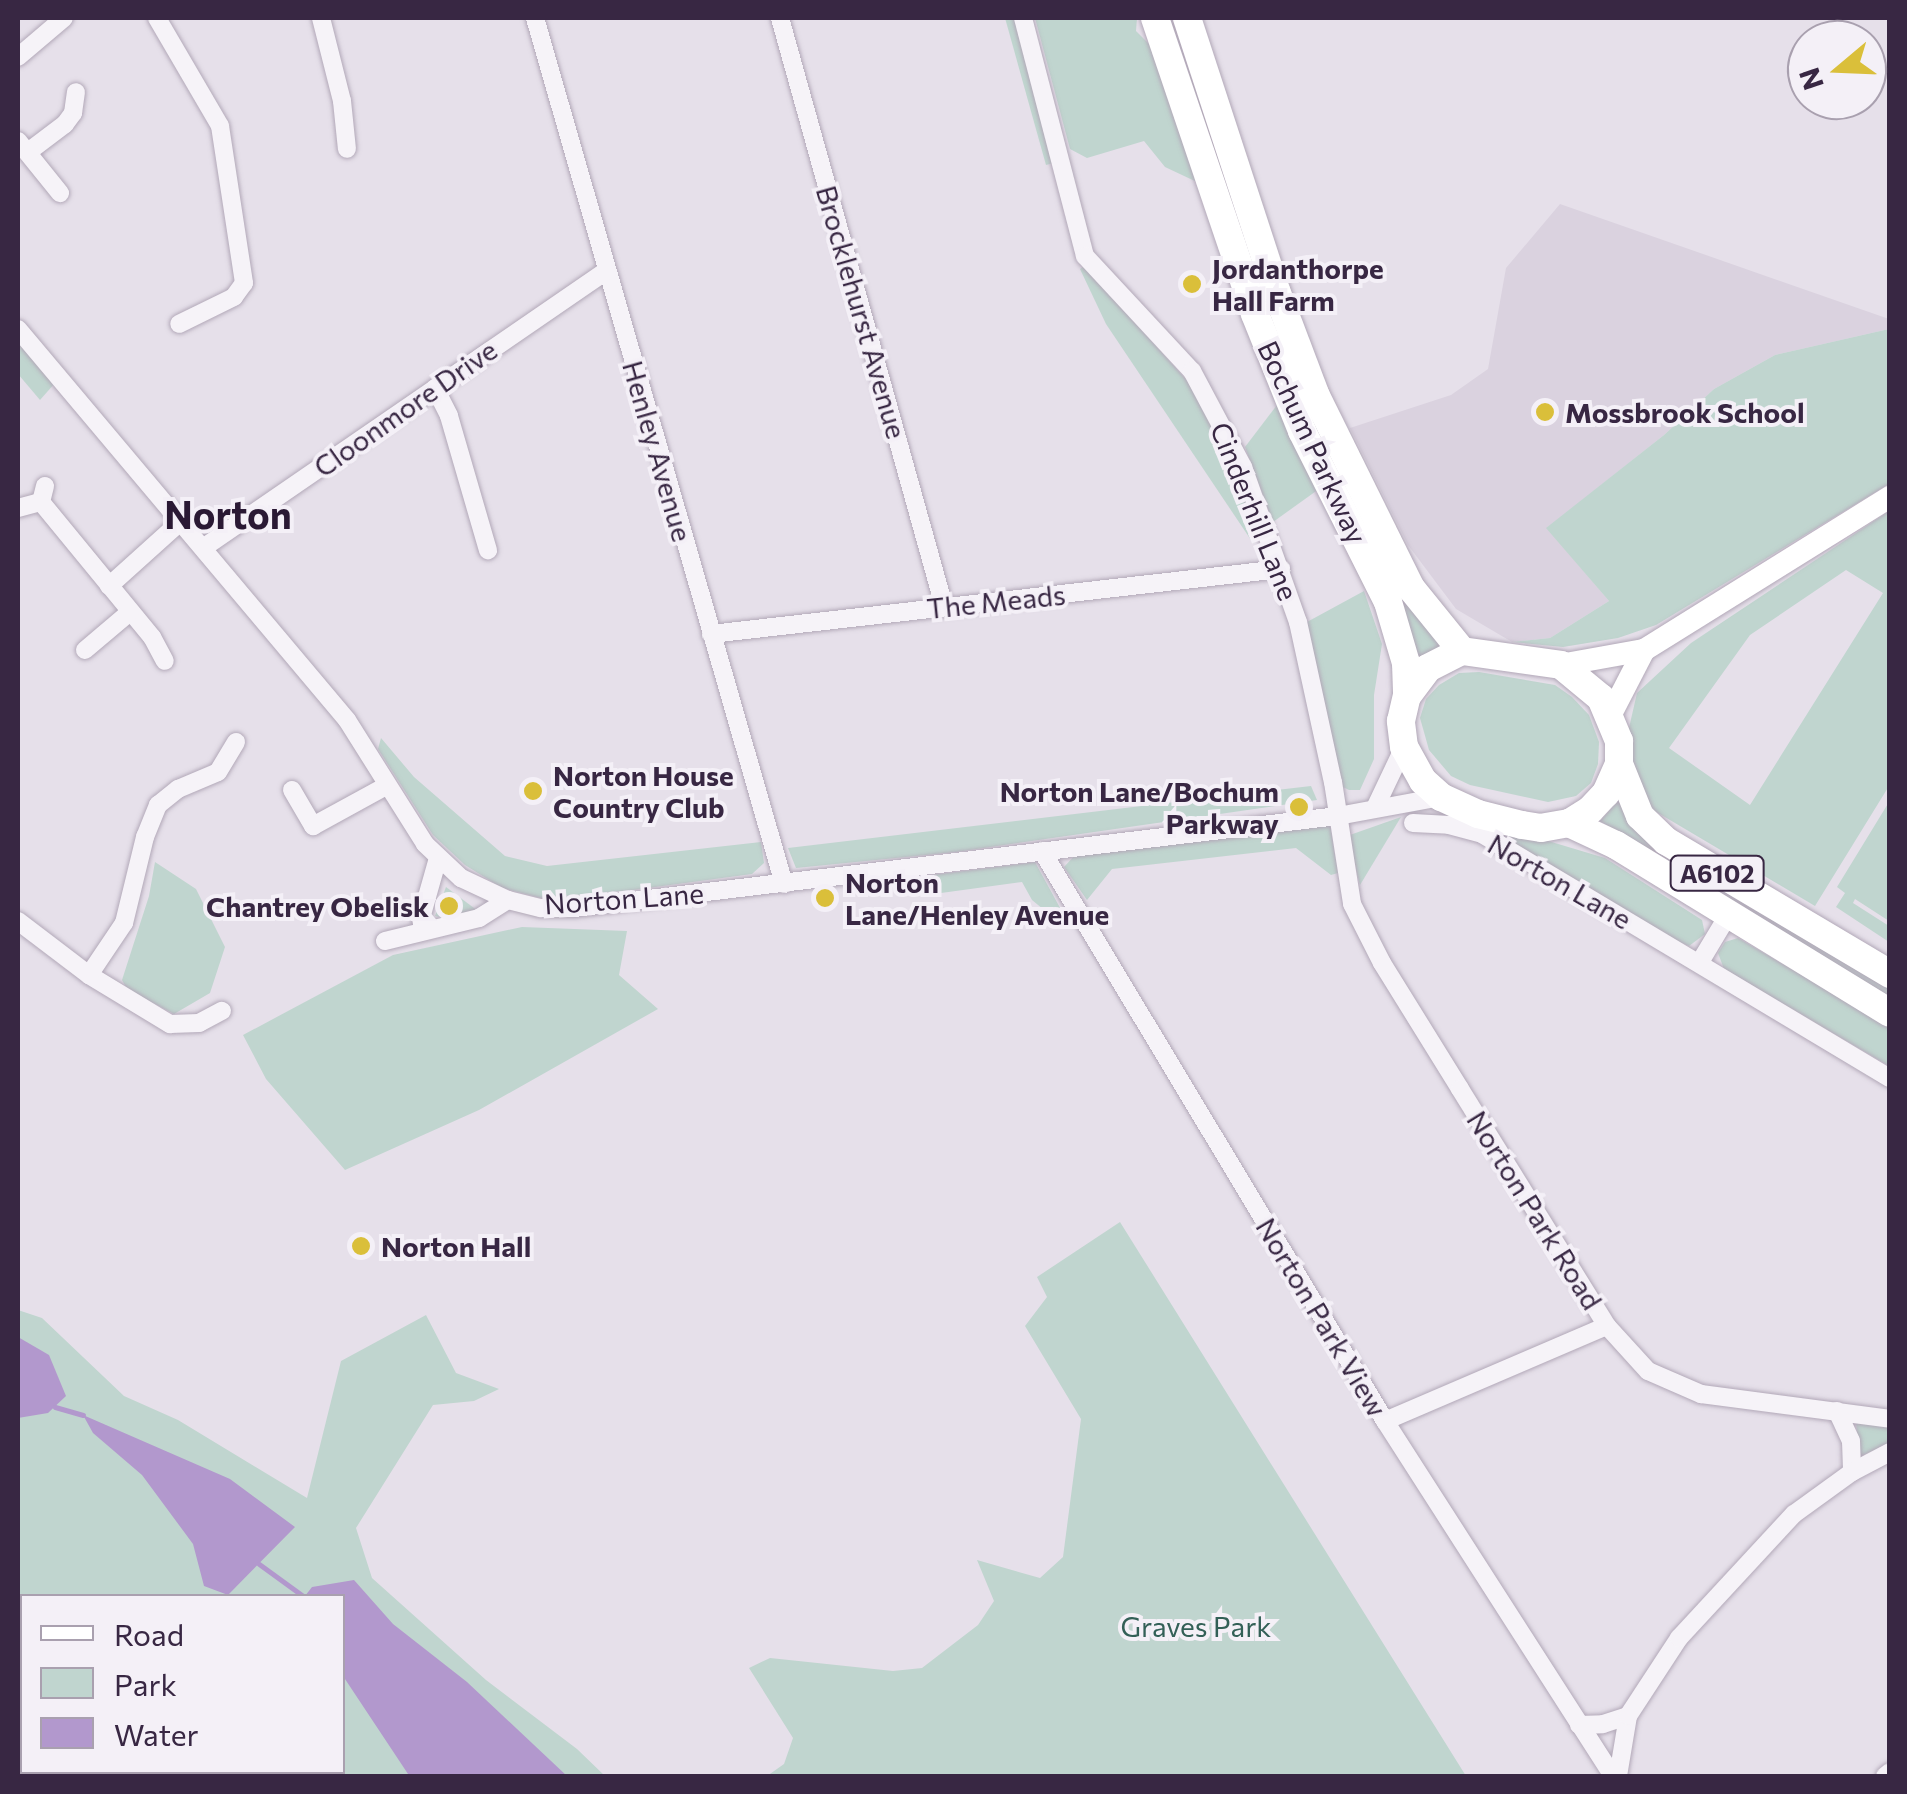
<!DOCTYPE html>
<html>
<head>
<meta charset="utf-8">
<style>
  body { margin:0 }
  #map { position:relative; width:1907px; height:1794px; overflow:hidden; background:#e6e0ea; font-family:Commissioner,sans-serif }
  div>[style] { position:absolute }
  [style*='--x'] { left:calc(var(--x)*1px); top:calc(var(--y)*1px); width:calc(var(--w)*1px); rotate:calc(var(--a)*1deg) }
  .built>* { inset:0; background:#dad2df }
  .green>* { inset:0; background:#c0d5cf }
  .water>* { inset:0; background:#b298cd }
  .stream>* { height:5px; margin:-2.5px; padding:0 2.5px; transform-origin:2.5px; border-radius:2.5px; background:#b298cd }
  .roads { filter:drop-shadow(0 0 2px #b2a8b8) drop-shadow(0 0 2px #b2a8b8) }
  .minor>* { height:18px; margin:-9px; padding:0 9px; transform-origin:9px; border-radius:9px; background:#f6f3f8 }
  .major>* { height:22px; margin:-11px; padding:0 11px; transform-origin:11px; border-radius:11px; background:#fff }
  .highway>* { height:28px; margin:-14px; padding:0 14px; transform-origin:14px; border-radius:14px; background:#fff }
  .dots>* { width:28px; height:28px; translate:-50% -50%; box-sizing:border-box; border:5px solid #f4f0f7; border-radius:50% }
  span { translate:-50% -50%; white-space:nowrap; text-align:center; line-height:1.15; -webkit-text-stroke:8px #f4f0f7; paint-order:stroke }
  .shield-label span { padding:2px 8px; background:#f4f0f7; border:2px solid; border-radius:8px; -webkit-text-stroke-width:0 }
  .shield-label { font-size:25px; color:#382743; font-weight:700 }
  .poi-label { font-size:28px; color:#382743; font-weight:700 }
  .left { translate:0 -50%; text-align:left }
  .right { translate:-100% -50%; text-align:right }
  .street-label { font-size:28px; color:#382743 }
  .park-label { font-size:28px; color:#336057 }
  .district-label { font-size:38px; color:#2a1934; font-weight:700 }
  .frame { position:absolute; inset:0; border:20px solid #382743; pointer-events:none }
  .legend { position:absolute; left:20px; top:1594px; width:325px; height:180px; box-sizing:border-box; background:#f4f0f7; border:2px solid #a9a0af; margin:0; padding:12px 18px; list-style:none; font-size:30px; color:#382743 }
  .legend li { display:flex; align-items:center; gap:20px; height:50px }
  .legend b { width:50px; border:2px solid #a9a0af }
  .north { position:absolute; left:1787px; top:20px; width:100px; height:100px; box-sizing:border-box; background:#f4f0f7; border:2px solid #a9a0af; border-radius:50%; rotate:251deg; font-size:28px; font-weight:700; line-height:40px; text-align:center; color:#382743 }
  .north::after { content:''; display:block; margin:auto; width:35px; height:45px; background:#dabf3a; clip-path:polygon(50% 0,100% 100%,50% 72%,0 100%) }
</style>
</head>
<body>
<div id="map">
  <div class="built">
    <div style="clip-path:polygon(1560px 204px,1889px 319px,1889px 329px,1775px 355px,1714px 389px,1664px 435px,1547px 528px,1609px 601px,1550px 638px,1512px 642px,1456px 609px,1408px 545px,1350px 428px,1451px 395px,1488px 369px,1506px 268px)"></div>
  </div>
  <div class="green">
    <div style="clip-path:polygon(1005px 18px,1017px 18px,1054px 163px,1046px 165px)"></div>
    <div style="clip-path:polygon(1035px 18px,1137px 18px,1136px 31px,1154px 49px,1199px 183px,1165px 167px,1144px 141px,1087px 158px,1070px 149px)"></div>
    <div style="clip-path:polygon(1084px 266px,1190px 384px,1217px 427px,1263px 538px,1253px 543px,1106px 324px,1080px 269px)"></div>
    <div style="clip-path:polygon(1889px 329px,1889px 484px,1656px 625px,1618px 638px,1563px 647px,1512px 642px,1550px 638px,1609px 601px,1546px 528px,1664px 435px,1714px 389px,1775px 355px)"></div>
    <div style="clip-path:polygon(18px 342px,55px 383px,40px 400px,18px 374px)"></div>
    <div style="clip-path:polygon(1277px 405px,1319px 489px,1273px 522px,1245px 447px)"></div>
    <div style="clip-path:polygon(evenodd,1889px 511px,1889px 786px,1815px 906px,1648px 807px,1632px 778px,1626px 741px,1637px 693px,1691px 643px,1889px 511px,1846px 570px,1883px 593px,1750px 805px,1669px 748px,1750px 635px,1846px 570px)"></div>
    <div style="clip-path:polygon(1398px 583px,1444px 650px,1417px 669px)"></div>
    <div style="clip-path:polygon(1364px 591px,1382px 644px,1374px 695px,1374px 759px,1360px 790px,1349px 790px,1339px 785px,1307px 622px)"></div>
    <div style="clip-path:polygon(1479px 672px,1555px 685px,1572px 697px,1589px 715px,1599px 742px,1598px 764px,1591px 783px,1576px 796px,1548px 802px,1470px 785px,1451px 776px,1429px 750px,1420px 718px,1426px 699px,1439px 685px,1459px 673px)"></div>
    <div style="clip-path:polygon(381px 738px,414px 777px,505px 856px,547px 866px,761px 842px,764px 863px,752px 874px,633px 890px,541px 898px,502px 888px,465px 865px,433px 835px,378px 749px)"></div>
    <div style="clip-path:polygon(1311px 786px,1317px 800px,956px 852px,796px 868px,788px 848px)"></div>
    <div style="clip-path:polygon(1620px 799px,1889px 983px,1889px 996px,1600px 821px)"></div>
    <div style="clip-path:polygon(1889px 802px,1889px 921px,1855px 899px,1853px 903px,1889px 926px,1889px 942px,1836px 907px,1845px 893px,1837px 887px)"></div>
    <div style="clip-path:polygon(1401px 817px,1360px 885px,1347px 836px)"></div>
    <div style="clip-path:polygon(1330px 824px,1338px 873px,1331px 875px,1296px 848px,1112px 869px,1087px 900px,1064px 867px,1077px 853px)"></div>
    <div style="clip-path:polygon(1505px 828px,1605px 858px,1702px 920px,1705px 934px,1689px 946px,1668px 937px,1499px 834px)"></div>
    <div style="clip-path:polygon(155px 862px,196px 889px,225px 947px,210px 993px,174px 1014px,127px 989px,122px 980px,149px 896px)"></div>
    <div style="clip-path:polygon(1035px 862px,1065px 917px,1049px 914px,1032px 900px,1022px 882px,941px 893px,932px 875px)"></div>
    <div style="clip-path:polygon(446px 887px,478px 911px,449px 919px,435px 916px)"></div>
    <div style="clip-path:polygon(522px 927px,627px 931px,619px 975px,658px 1009px,479px 1110px,345px 1170px,266px 1079px,243px 1035px,393px 955px)"></div>
    <div style="clip-path:polygon(1738px 938px,1889px 1026px,1889px 1066px,1724px 969px,1718px 953px,1725px 942px)"></div>
    <div style="clip-path:polygon(1120px 1222px,1466px 1776px,767px 1776px,784px 1764px,793px 1738px,749px 1668px,770px 1658px,893px 1671px,922px 1668px,978px 1625px,994px 1601px,977px 1560px,1040px 1578px,1063px 1557px,1081px 1419px,1025px 1326px,1047px 1297px,1037px 1277px)"></div>
    <div style="clip-path:polygon(evenodd,18px 1310px,42px 1318px,124px 1396px,178px 1420px,307px 1498px,341px 1361px,426px 1315px,456px 1373px,499px 1389px,474px 1401px,433px 1405px,356px 1528px,372px 1578px,486px 1680px,577px 1749px,605px 1776px,18px 1776px,18px 1310px,22px 1596px,342px 1596px,342px 1772px,22px 1772px,22px 1596px)"></div>
    <div style="clip-path:polygon(1856px 1421px,1889px 1427px,1889px 1443px,1859px 1457px)"></div>
  </div>
  <div class="water">
    <div style="clip-path:polygon(18px 1337px,49px 1355px,66px 1396px,48px 1413px,18px 1418px)"></div>
    <div style="clip-path:polygon(83px 1415px,230px 1479px,295px 1527px,228px 1595px,204px 1586px,193px 1544px,142px 1475px,93px 1433px)"></div>
    <div style="clip-path:polygon(354px 1580px,393px 1624px,467px 1682px,567px 1776px,408px 1774px,343px 1676px,342px 1596px,305px 1596px,312px 1587px)"></div>
  </div>
  <div class="stream">
    <div style="--x:55;--y:1407;--w:29;--a:16"></div>
    <div style="--x:259;--y:1564;--w:54;--a:36"></div>
  </div>
  <div class="roads">
    <div class="minor">
      <div style="--x:157;--y:18;--w:125;--a:59.7"></div>
      <div style="--x:220;--y:126;--w:159;--a:81.3"></div>
      <div style="--x:244;--y:283;--w:17;--a:126"></div>
      <div style="--x:234;--y:297;--w:61;--a:153.9"></div>
      <div style="--x:321;--y:18;--w:86;--a:75.8"></div>
      <div style="--x:342;--y:101;--w:48;--a:84.1"></div>
      <div style="--x:535;--y:18;--w:901;--a:73.96"></div>
      <div style="--x:780;--y:18;--w:610;--a:74.42"></div>
      <div style="--x:1023;--y:18;--w:246;--a:75.4"></div>
      <div style="--x:1085;--y:256;--w:157;--a:47.1"></div>
      <div style="--x:1192;--y:371;--w:109;--a:62"></div>
      <div style="--x:1243;--y:467;--w:164;--a:70.5"></div>
      <div style="--x:1298;--y:622;--w:164;--a:77.7"></div>
      <div style="--x:1333;--y:782;--w:123;--a:81.1"></div>
      <div style="--x:1352;--y:904;--w:66;--a:63"></div>
      <div style="--x:1382;--y:963;--w:148;--a:58.2"></div>
      <div style="--x:1460;--y:1089;--w:279;--a:58.2"></div>
      <div style="--x:1607;--y:1326;--w:61;--a:47.7"></div>
      <div style="--x:1648;--y:1371;--w:58;--a:23.5"></div>
      <div style="--x:1701;--y:1394;--w:191;--a:7.5"></div>
      <div style="--x:18;--y:57;--w:60;--a:-40.3"></div>
      <div style="--x:18;--y:141;--w:67;--a:51.1"></div>
      <div style="--x:28;--y:152;--w:46;--a:-37.1"></div>
      <div style="--x:65;--y:124;--w:14;--a:-54"></div>
      <div style="--x:73;--y:113;--w:21;--a:-82"></div>
      <div style="--x:18;--y:329;--w:511;--a:49.92"></div>
      <div style="--x:347;--y:720;--w:146;--a:57.8"></div>
      <div style="--x:425;--y:844;--w:50;--a:43.4"></div>
      <div style="--x:461;--y:878;--w:52;--a:25.1"></div>
      <div style="--x:508;--y:900;--w:34;--a:14"></div>
      <div style="--x:541;--y:908;--w:33;--a:0"></div>
      <div style="--x:574;--y:908;--w:770;--a:-6.87"></div>
      <div style="--x:1338;--y:816;--w:105;--a:-10.5"></div>
      <div style="--x:435;--y:388;--w:31;--a:63"></div>
      <div style="--x:449;--y:416;--w:140;--a:73.8"></div>
      <div style="--x:45;--y:486;--w:16;--a:104"></div>
      <div style="--x:41;--y:502;--w:175;--a:50.6"></div>
      <div style="--x:152;--y:637;--w:27;--a:62"></div>
      <div style="--x:18;--y:508;--w:24;--a:-15"></div>
      <div style="--x:203;--y:548;--w:490;--a:-34.5"></div>
      <div style="--x:109;--y:586;--w:96;--a:-42"></div>
      <div style="--x:711;--y:634;--w:574;--a:-6.51"></div>
      <div style="--x:85;--y:650;--w:59;--a:-40.2"></div>
      <div style="--x:292;--y:790;--w:42;--a:59.7"></div>
      <div style="--x:313;--y:826;--w:83;--a:-28.7"></div>
      <div style="--x:1375;--y:808;--w:68;--a:-64.6"></div>
      <div style="--x:1413;--y:823;--w:36;--a:3"></div>
      <div style="--x:1449;--y:825;--w:34;--a:15"></div>
      <div style="--x:1482;--y:834;--w:475;--a:30.9"></div>
      <div style="--x:1042;--y:851;--w:665;--a:58.96"></div>
      <div style="--x:1385;--y:1421;--w:422;--a:57.3"></div>
      <div style="--x:18;--y:921;--w:89;--a:37.3"></div>
      <div style="--x:89;--y:975;--w:95;--a:31.2"></div>
      <div style="--x:170;--y:1024;--w:29;--a:-2"></div>
      <div style="--x:199;--y:1023;--w:26;--a:-28"></div>
      <div style="--x:423;--y:930;--w:12;--a:-99"></div>
      <div style="--x:421;--y:918;--w:62;--a:-74.2"></div>
      <div style="--x:385;--y:941;--w:97;--a:-13.7"></div>
      <div style="--x:479;--y:918;--w:34;--a:-32"></div>
      <div style="--x:1700;--y:962;--w:52;--a:-59"></div>
      <div style="--x:89;--y:975;--w:63;--a:-56.1"></div>
      <div style="--x:124;--y:923;--w:89;--a:-76.3"></div>
      <div style="--x:145;--y:837;--w:35;--a:-68"></div>
      <div style="--x:158;--y:805;--w:26;--a:-39"></div>
      <div style="--x:178;--y:789;--w:43;--a:-23"></div>
      <div style="--x:218;--y:772;--w:35;--a:-59"></div>
      <div style="--x:1837;--y:1411;--w:33;--a:65"></div>
      <div style="--x:1851;--y:1441;--w:31;--a:88"></div>
      <div style="--x:1385;--y:1421;--w:241;--a:-23.2"></div>
      <div style="--x:1579;--y:1725;--w:24;--a:-2"></div>
      <div style="--x:1603;--y:1724;--w:26;--a:-18"></div>
      <div style="--x:1618;--y:1776;--w:61;--a:-80.5"></div>
      <div style="--x:1628;--y:1716;--w:93;--a:-56.8"></div>
      <div style="--x:1679;--y:1638;--w:169;--a:-47.2"></div>
      <div style="--x:1794;--y:1514;--w:72;--a:-35.9"></div>
      <div style="--x:1852;--y:1472;--w:43;--a:-27.8"></div>
      <div style="--x:1885;--y:1776;--w:6;--a:-39"></div>
    </div>
    <div class="major">
      <div style="--x:1561;--y:665;--w:84;--a:-10.2"></div>
      <div style="--x:1644;--y:650;--w:290;--a:-31.9"></div>
      <div style="--x:1610;--y:716;--w:74;--a:-62.7"></div>
    </div>
    <div class="highway">
      <div style="--x:1155;--y:18;--w:312;--a:71.3"></div>
      <div style="--x:1255;--y:314;--w:126;--a:68.1"></div>
      <div style="--x:1302;--y:431;--w:191;--a:63.3"></div>
      <div style="--x:1388;--y:602;--w:64;--a:73.6"></div>
      <div style="--x:1406;--y:663;--w:33;--a:88"></div>
      <div style="--x:1187;--y:18;--w:289;--a:71.9"></div>
      <div style="--x:1277;--y:293;--w:110;--a:69.3"></div>
      <div style="--x:1316;--y:396;--w:214;--a:63.7"></div>
      <div style="--x:1411;--y:588;--w:81;--a:51"></div>
      <div style="--x:1462;--y:651;--w:100;--a:8"></div>
      <div style="--x:1561;--y:665;--w:52;--a:39.5"></div>
      <div style="--x:1601;--y:698;--w:47;--a:67.3"></div>
      <div style="--x:1619;--y:741;--w:23;--a:90"></div>
      <div style="--x:1619;--y:764;--w:32;--a:114"></div>
      <div style="--x:1606;--y:793;--w:23;--a:133"></div>
      <div style="--x:1590;--y:810;--w:25;--a:148"></div>
      <div style="--x:1569;--y:823;--w:28;--a:170"></div>
      <div style="--x:1541;--y:828;--w:19;--a:-171"></div>
      <div style="--x:1522;--y:825;--w:45;--a:-166"></div>
      <div style="--x:1478;--y:814;--w:41;--a:-155.3"></div>
      <div style="--x:1441;--y:797;--w:24;--a:-138"></div>
      <div style="--x:1423;--y:781;--w:39;--a:-119"></div>
      <div style="--x:1404;--y:747;--w:26;--a:-97"></div>
      <div style="--x:1401;--y:721;--w:26;--a:-77"></div>
      <div style="--x:1407;--y:696;--w:35;--a:-53"></div>
      <div style="--x:1428;--y:668;--w:38;--a:-27"></div>
      <div style="--x:1619;--y:764;--w:56;--a:68"></div>
      <div style="--x:1640;--y:816;--w:36;--a:44"></div>
      <div style="--x:1666;--y:841;--w:261;--a:30.7"></div>
      <div style="--x:1569;--y:823;--w:52;--a:25.1"></div>
      <div style="--x:1616;--y:845;--w:321;--a:31.5"></div>
    </div>
  </div>
  <div class="dots">
    <div style="left:1192px;top:284px;background:#dabf3a"></div>
    <div style="left:1545px;top:412px;background:#dabf3a"></div>
    <div style="left:533px;top:791px;background:#dabf3a"></div>
    <div style="left:1299px;top:807px;background:#dabf3a"></div>
    <div style="left:825px;top:898px;background:#dabf3a"></div>
    <div style="left:449px;top:906px;background:#dabf3a"></div>
    <div style="left:361px;top:1246px;background:#dabf3a"></div>
  </div>
  <div class="shield-label">
    <span style="left:1717px;top:873px">A6102</span>
  </div>
  <div class="poi-label">
    <span class="left" style="left:1212px;top:284px">Jordanthorpe<br>Hall Farm</span>
    <span class="left" style="left:1565px;top:412px">Mossbrook School</span>
    <span class="left" style="left:553px;top:791px">Norton House<br>Country Club</span>
    <span class="right" style="left:1279px;top:807px">Norton Lane/Bochum<br>Parkway</span>
    <span class="left" style="left:845px;top:898px">Norton<br>Lane/Henley Avenue</span>
    <span class="right" style="left:429px;top:906px">Chantrey Obelisk</span>
    <span class="left" style="left:381px;top:1246px">Norton Hall</span>
  </div>
  <div class="street-label">
    <span style="left:862px;top:312px;rotate:74deg">Brocklehurst Avenue</span>
    <span style="left:405px;top:408px;rotate:-35deg">Cloonmore Drive</span>
    <span style="left:1313px;top:442px;rotate:65deg">Bochum Parkway</span>
    <span style="left:658px;top:451px;rotate:74deg">Henley Avenue</span>
    <span style="left:1255px;top:511px;rotate:68deg">Cinderhill Lane</span>
    <span style="left:996px;top:601px;rotate:-6deg">The Meads</span>
    <span style="left:1560px;top:881px;rotate:30deg">Norton Lane</span>
    <span style="left:624px;top:898px;rotate:-4deg">Norton Lane</span>
    <span style="left:1535px;top:1210px;rotate:58deg">Norton Park Road</span>
    <span style="left:1322px;top:1317px;rotate:59deg">Norton Park View</span>
  </div>
  <div class="park-label">
    <span style="left:1196px;top:1626px">Graves Park</span>
  </div>
  <div class="district-label">
    <span style="left:228px;top:514px">Norton</span>
  </div>
  <div class="frame"></div>
  <ul class="legend">
  <li><b style="height:12px;background:#fff"></b>Road</li>
  <li><b style="height:28px;background:#c0d5cf"></b>Park</li>
  <li><b style="height:28px;background:#b298cd"></b>Water</li>
  </ul>
  <div class="north">N</div>
</div>
</body>
</html>
